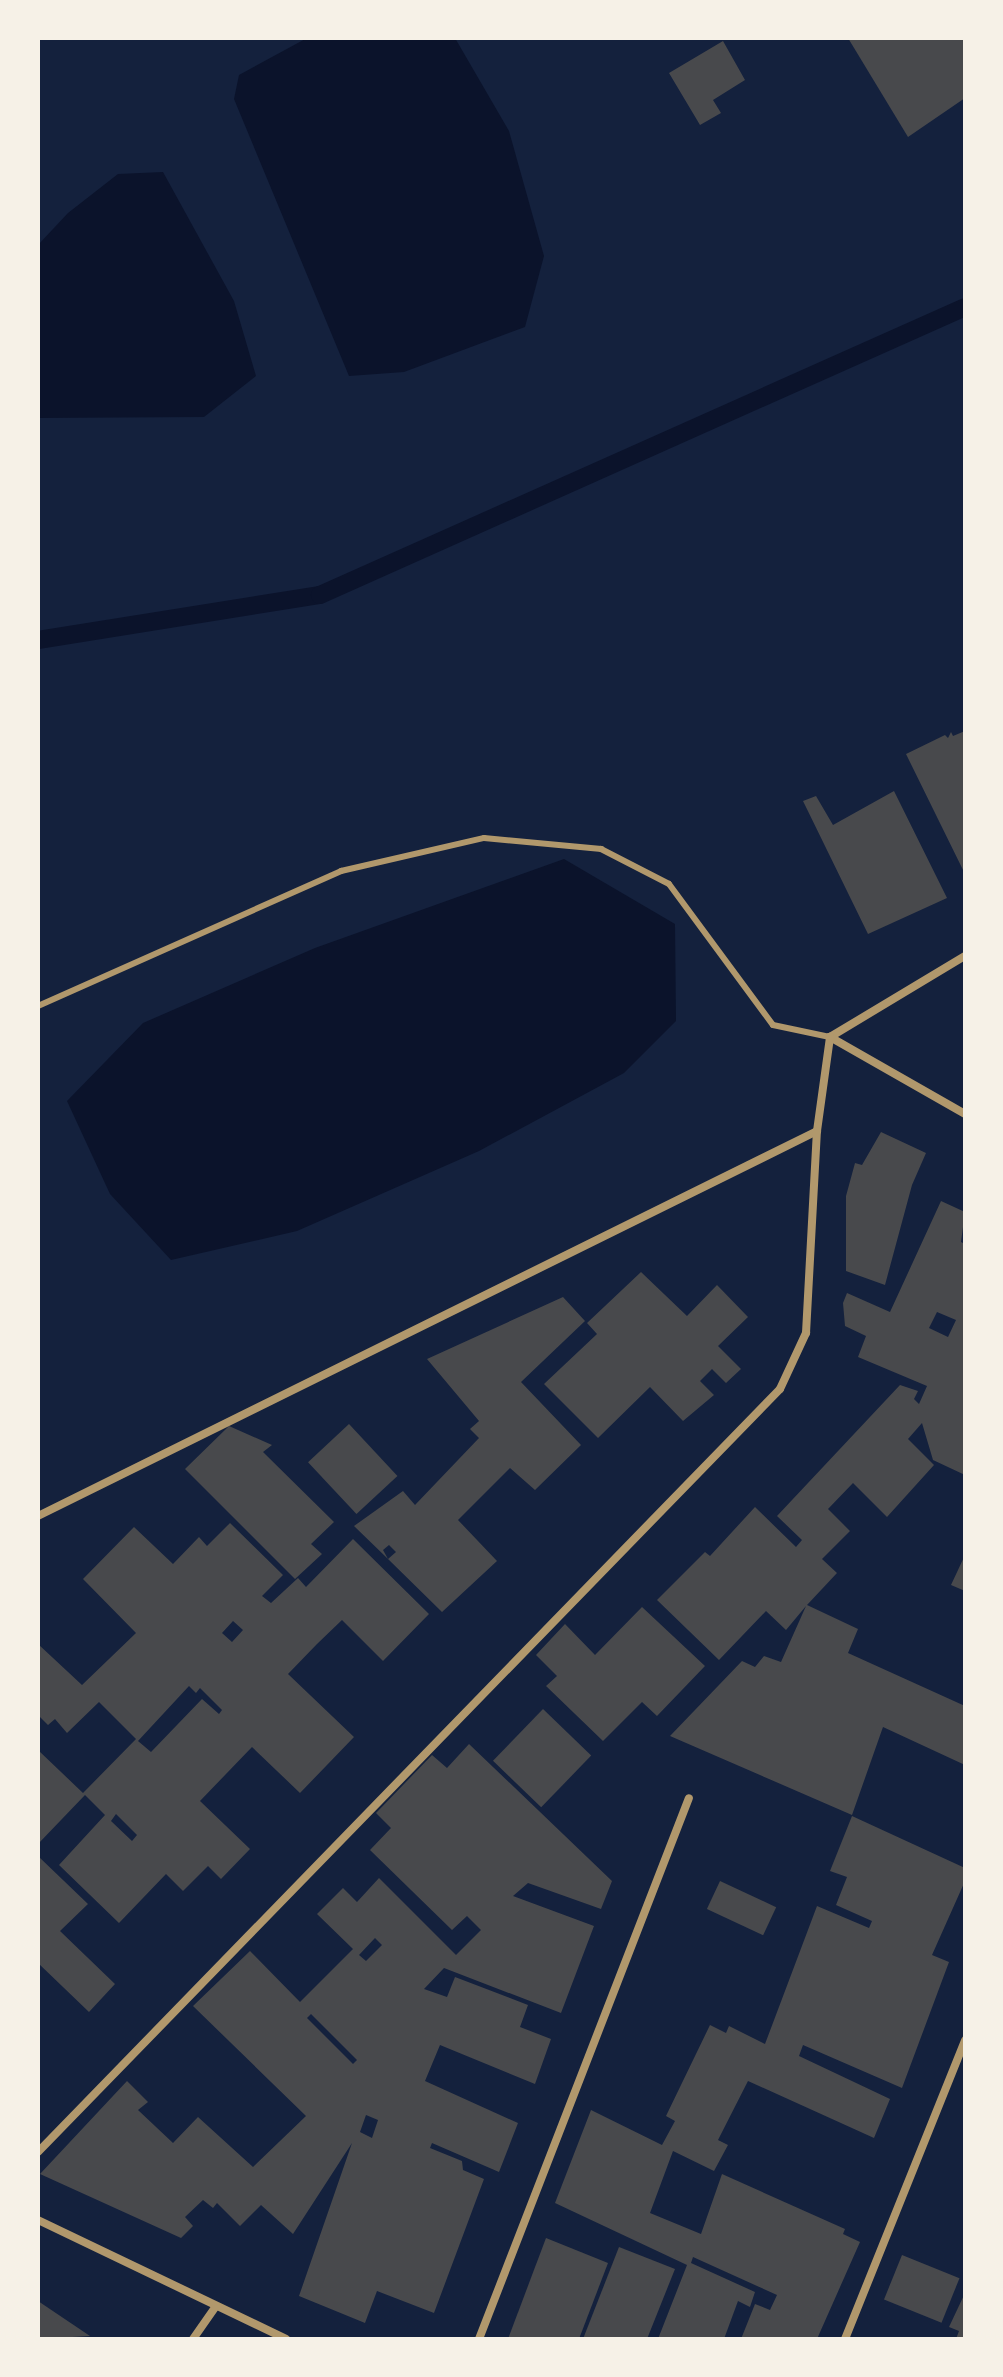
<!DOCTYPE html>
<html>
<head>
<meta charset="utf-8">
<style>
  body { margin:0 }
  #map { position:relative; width:1003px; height:2377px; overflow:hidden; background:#14213d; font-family:Arial,sans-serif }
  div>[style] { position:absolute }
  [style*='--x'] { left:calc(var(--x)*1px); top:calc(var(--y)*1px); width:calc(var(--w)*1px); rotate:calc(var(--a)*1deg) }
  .water>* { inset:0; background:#0b132b }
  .stream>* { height:18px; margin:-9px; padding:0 9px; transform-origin:9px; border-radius:9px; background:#0b132b }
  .building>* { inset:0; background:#48494c; transform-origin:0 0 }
  .service>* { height:6px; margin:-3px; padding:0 3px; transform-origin:3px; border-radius:3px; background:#b1986c }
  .minor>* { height:8px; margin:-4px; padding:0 4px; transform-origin:4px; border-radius:4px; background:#b1986c }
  span { translate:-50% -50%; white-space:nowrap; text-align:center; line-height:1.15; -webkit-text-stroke:8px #f6f1e7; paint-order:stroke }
  .frame { position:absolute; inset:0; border:40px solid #f6f1e7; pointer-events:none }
</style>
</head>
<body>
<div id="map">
  <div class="water">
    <div style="clip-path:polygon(307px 38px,455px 38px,509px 131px,544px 256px,525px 327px,404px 372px,349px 376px,234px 99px,239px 75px)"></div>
    <div style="clip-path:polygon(163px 172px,234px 301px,256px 376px,204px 417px,38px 418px,38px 245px,68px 213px,118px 174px)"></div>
    <div style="clip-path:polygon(564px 859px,675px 924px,676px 1021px,624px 1073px,479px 1151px,297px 1231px,171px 1260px,110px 1194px,67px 1101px,143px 1023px,315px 948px)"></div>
  </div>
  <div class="stream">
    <div style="--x:38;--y:640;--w:286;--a:-9.1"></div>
    <div style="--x:320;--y:595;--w:706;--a:-24.06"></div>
  </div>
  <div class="building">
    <div style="clip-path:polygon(848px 38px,965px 38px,965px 98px,908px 137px)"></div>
    <div style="clip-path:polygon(723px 41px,745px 80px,713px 100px,721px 113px,700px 125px,669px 73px)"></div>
    <div style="clip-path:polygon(965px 731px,965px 874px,906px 754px,945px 735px,948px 738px,951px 732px,953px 736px)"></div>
    <div style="clip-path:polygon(894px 791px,947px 898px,868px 934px,803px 801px,816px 796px,833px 825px)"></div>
    <div style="clip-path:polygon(881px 1132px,926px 1153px,912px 1185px,885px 1285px,846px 1271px,846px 1196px,855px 1163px,862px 1165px)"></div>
    <div style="clip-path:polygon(evenodd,941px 1201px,965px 1212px,961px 1242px,965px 1244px,965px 1475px,933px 1460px,922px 1423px,908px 1439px,934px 1465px,887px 1517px,853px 1483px,828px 1509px,850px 1531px,822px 1559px,837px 1573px,807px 1605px,858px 1629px,848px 1653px,965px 1706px,965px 1765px,883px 1727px,852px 1815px,670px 1736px,742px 1661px,755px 1667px,764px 1656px,781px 1662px,806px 1606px,786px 1630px,766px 1611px,719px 1660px,657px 1600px,705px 1552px,710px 1556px,755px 1507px,796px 1547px,802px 1540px,777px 1516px,900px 1385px,918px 1391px,914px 1399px,919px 1404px,927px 1386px,858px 1357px,866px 1336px,845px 1326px,843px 1303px,847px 1293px,890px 1312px,941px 1201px,937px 1312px,956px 1320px,948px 1337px,929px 1328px,937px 1312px)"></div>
    <div style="clip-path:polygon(641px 1272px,687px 1316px,717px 1285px,748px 1317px,718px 1346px,741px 1369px,726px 1383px,712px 1369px,700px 1381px,714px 1395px,683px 1421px,650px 1387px,598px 1438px,544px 1384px,597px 1334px,587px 1323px)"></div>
    <div style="clip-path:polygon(563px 1297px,585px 1321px,521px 1382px,581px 1445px,535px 1490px,510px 1468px,458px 1520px,497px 1561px,442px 1612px,388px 1559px,396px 1552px,389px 1545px,383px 1550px,388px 1559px,354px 1526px,403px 1491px,415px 1505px,479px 1438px,470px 1429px,479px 1421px,427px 1359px)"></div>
    <div style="left:349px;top:1424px;width:71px;height:56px;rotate:47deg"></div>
    <div style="clip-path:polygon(229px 1426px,272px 1445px,263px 1452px,334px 1522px,311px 1544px,322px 1554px,295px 1579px,185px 1469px)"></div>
    <div style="clip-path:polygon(evenodd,230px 1523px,283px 1575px,262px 1596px,271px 1603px,298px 1578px,306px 1587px,353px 1539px,429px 1614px,383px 1661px,342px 1620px,317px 1644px,288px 1674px,354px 1737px,300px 1793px,252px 1747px,200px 1801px,250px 1849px,221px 1879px,208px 1866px,183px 1891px,166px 1874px,119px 1923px,59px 1865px,105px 1815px,85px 1795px,38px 1844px,38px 1750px,83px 1793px,136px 1739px,99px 1702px,67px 1733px,55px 1719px,48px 1725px,38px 1715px,38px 1644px,82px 1685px,136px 1633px,83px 1579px,134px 1527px,173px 1564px,199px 1537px,207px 1546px,230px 1523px,233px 1621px,243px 1630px,232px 1642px,222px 1633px,233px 1621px,230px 1523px,189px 1686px,196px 1693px,200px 1688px,222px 1710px,219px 1714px,202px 1699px,151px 1752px,138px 1741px,189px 1686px,230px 1523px,116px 1814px,137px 1835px,132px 1841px,111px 1821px,116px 1814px)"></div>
    <div style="clip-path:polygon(965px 1555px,965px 1591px,951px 1585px)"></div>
    <div style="clip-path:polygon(642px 1607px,705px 1666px,657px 1716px,642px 1702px,603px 1741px,546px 1686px,557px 1676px,536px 1655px,565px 1624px,595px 1655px)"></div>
    <div style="left:543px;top:1709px;width:67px;height:72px;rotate:44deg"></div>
    <div style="clip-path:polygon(evenodd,469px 1744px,612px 1881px,601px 1909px,528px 1883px,513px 1896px,594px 1926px,561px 2013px,444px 1968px,424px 1989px,447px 1997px,455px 1977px,528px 2005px,520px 2027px,551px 2039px,535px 2084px,440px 2045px,425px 2081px,518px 2123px,499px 2172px,432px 2143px,430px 2148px,462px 2161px,463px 2170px,484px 2179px,434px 2313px,377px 2291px,365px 2323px,299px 2296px,352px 2143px,293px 2234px,261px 2205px,240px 2226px,217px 2203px,213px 2208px,203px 2200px,185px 2217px,193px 2226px,181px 2238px,40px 2174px,127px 2081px,148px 2102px,138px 2110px,173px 2143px,198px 2117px,253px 2167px,306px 2116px,193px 2006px,250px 1951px,300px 2002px,353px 1949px,317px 1914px,343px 1888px,357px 1902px,379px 1878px,456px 1955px,481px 1930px,467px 1916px,452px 1930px,370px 1850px,391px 1828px,376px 1813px,432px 1755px,447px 1768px,469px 1744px,375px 1938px,382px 1945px,366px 1961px,359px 1955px,375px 1938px,469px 1744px,311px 2014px,357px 2060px,353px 2064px,307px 2018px,311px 2014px,469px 1744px,366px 2115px,378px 2120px,372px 2138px,360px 2132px,366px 2115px)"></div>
    <div style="clip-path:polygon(852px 1816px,965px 1868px,965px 1881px,932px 1955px,949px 1962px,902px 2088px,803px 2045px,799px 2056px,890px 2099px,874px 2138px,748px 2081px,718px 2140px,728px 2145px,714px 2171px,673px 2151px,650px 2213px,701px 2234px,722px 2174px,845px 2229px,843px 2234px,860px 2242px,817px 2339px,741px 2339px,755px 2304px,770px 2310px,777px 2295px,693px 2257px,691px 2263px,755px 2292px,750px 2307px,738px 2301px,724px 2339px,658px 2339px,687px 2265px,555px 2203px,591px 2110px,662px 2145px,675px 2121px,666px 2116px,710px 2025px,726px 2033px,729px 2026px,765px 2044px,817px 1906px,869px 1928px,872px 1921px,836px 1905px,847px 1877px,830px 1871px)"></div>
    <div style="clip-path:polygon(38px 1856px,88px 1904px,60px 1931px,115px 1984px,89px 2012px,38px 1963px)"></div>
    <div style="left:720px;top:1881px;width:62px;height:31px;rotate:25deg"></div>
    <div style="clip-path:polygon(546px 2238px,608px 2263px,579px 2339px,508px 2339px)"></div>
    <div style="clip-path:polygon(619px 2247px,675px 2269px,647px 2339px,583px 2339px)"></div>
    <div style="left:902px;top:2255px;width:62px;height:48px;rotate:22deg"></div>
    <div style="clip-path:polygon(965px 2293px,965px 2339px,956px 2339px,959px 2331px,949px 2327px)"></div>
    <div style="clip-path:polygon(38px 2301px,90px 2336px,38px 2339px)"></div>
  </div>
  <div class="service">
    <div style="--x:38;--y:1006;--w:332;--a:-24"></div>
    <div style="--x:341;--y:871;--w:147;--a:-13"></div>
    <div style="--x:484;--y:838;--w:118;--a:5.4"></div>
    <div style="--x:601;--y:849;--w:76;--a:27.2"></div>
    <div style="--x:669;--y:884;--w:175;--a:53.6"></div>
    <div style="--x:773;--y:1025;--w:58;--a:11.9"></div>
  </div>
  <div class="minor">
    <div style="--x:830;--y:1037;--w:157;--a:-31"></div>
    <div style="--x:830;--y:1037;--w:155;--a:29.7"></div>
    <div style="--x:38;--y:1516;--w:869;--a:-26.3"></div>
    <div style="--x:817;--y:1131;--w:95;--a:-82.1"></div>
    <div style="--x:38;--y:2152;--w:1064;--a:-45.8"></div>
    <div style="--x:780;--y:1389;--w:62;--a:-65.1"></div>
    <div style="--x:806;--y:1333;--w:202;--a:-86.9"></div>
    <div style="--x:38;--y:2220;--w:275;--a:25.6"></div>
    <div style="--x:193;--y:2339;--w:40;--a:-55.1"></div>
    <div style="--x:479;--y:2339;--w:580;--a:-68.79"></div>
    <div style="--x:845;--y:2339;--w:322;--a:-68.1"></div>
  </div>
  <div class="frame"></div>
</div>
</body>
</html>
